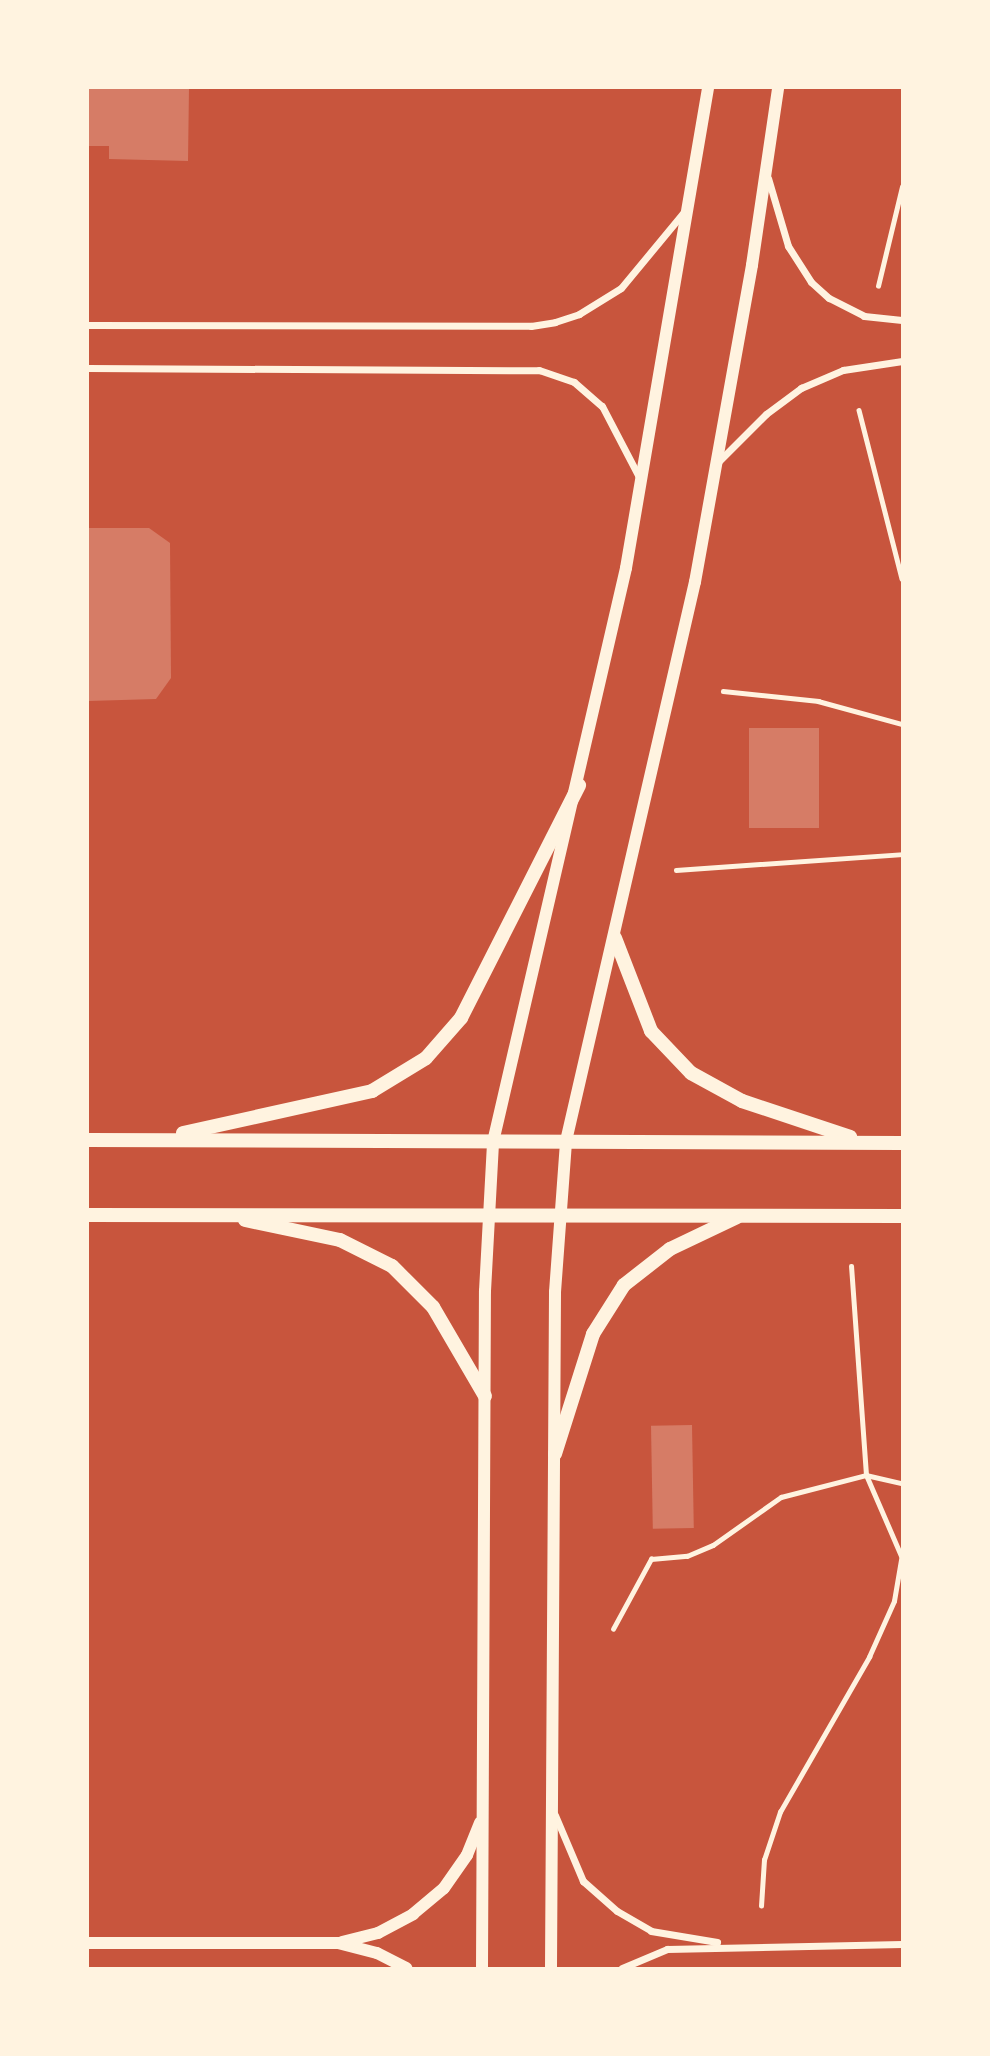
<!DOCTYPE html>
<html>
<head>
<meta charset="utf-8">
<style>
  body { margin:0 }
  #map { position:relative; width:990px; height:2056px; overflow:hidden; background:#c8553d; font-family:Karla,sans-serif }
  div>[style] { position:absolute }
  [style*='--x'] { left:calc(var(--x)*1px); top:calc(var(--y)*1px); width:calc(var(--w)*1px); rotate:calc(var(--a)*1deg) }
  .building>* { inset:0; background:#d67c66; transform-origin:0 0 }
  .path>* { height:4.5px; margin:-2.25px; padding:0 2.25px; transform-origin:2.25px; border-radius:2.25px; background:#fff3e0 }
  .minor>* { height:7px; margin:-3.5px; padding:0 3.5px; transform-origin:3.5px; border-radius:3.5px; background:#fff3e0 }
  .tertiary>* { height:12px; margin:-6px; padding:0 6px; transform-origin:6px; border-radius:6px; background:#fff3e0 }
  .secondary>* { height:14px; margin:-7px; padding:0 7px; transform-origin:7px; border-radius:7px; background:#fff3e0 }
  span { translate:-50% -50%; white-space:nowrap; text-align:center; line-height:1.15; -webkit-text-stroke:5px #fff3e0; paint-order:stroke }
  .frame { position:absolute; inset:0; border:89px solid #fff3e0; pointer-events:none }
</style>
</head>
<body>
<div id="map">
  <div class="building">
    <div style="clip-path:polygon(88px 88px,189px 88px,188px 161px,109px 159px,109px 146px,88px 146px)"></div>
    <div style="clip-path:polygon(88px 528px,149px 528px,170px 543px,171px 678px,156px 699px,88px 701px)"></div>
    <div style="left:749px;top:728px;width:70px;height:100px"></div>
    <div style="left:692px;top:1425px;width:103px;height:41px;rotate:89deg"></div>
  </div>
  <div class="path">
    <div style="--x:878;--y:286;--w:102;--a:-76.4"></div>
    <div style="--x:859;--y:410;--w:174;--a:75.7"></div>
    <div style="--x:723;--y:691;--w:96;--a:6"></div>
    <div style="--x:818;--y:701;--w:87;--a:15.3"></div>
    <div style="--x:676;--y:870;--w:227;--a:-4"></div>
    <div style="--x:901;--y:1556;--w:88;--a:-113.4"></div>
    <div style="--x:866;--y:1475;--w:37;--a:13"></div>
    <div style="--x:613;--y:1629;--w:80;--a:-61.5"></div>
    <div style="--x:651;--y:1559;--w:36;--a:-5"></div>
    <div style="--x:687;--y:1556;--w:28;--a:-23"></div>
    <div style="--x:713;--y:1545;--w:83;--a:-35.2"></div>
    <div style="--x:781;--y:1497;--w:88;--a:-14.5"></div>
    <div style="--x:866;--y:1475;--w:209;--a:-94.1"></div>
    <div style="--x:761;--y:1906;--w:46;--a:-86.3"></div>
    <div style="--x:764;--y:1860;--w:51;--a:-71.6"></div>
    <div style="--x:780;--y:1812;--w:179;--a:-60.1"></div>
    <div style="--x:869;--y:1657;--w:61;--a:-65.9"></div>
    <div style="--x:894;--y:1601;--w:48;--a:-80.3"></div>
  </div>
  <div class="minor">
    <div style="--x:768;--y:178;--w:71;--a:73.6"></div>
    <div style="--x:788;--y:246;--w:43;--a:57.4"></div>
    <div style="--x:811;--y:282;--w:24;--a:42"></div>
    <div style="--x:829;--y:298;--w:39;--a:27"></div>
    <div style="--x:864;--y:316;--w:38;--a:6"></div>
    <div style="--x:88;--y:325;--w:443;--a:0.1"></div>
    <div style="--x:531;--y:326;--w:24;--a:-9"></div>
    <div style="--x:555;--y:322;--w:25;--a:-18"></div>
    <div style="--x:579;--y:314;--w:49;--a:-31.8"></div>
    <div style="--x:621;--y:288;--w:97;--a:-50.4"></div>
    <div style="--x:88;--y:368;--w:451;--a:0.3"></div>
    <div style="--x:539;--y:370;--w:37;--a:19"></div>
    <div style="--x:574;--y:382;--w:37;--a:41"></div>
    <div style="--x:602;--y:406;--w:82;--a:62.5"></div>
    <div style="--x:718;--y:462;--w:68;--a:-45"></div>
    <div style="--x:766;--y:414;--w:44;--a:-36.6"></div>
    <div style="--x:801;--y:388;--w:46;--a:-23.2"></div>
    <div style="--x:843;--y:370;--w:60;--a:-8.7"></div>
    <div style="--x:555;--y:1815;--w:72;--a:67"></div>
    <div style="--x:583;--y:1881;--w:45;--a:41.4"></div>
    <div style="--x:617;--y:1911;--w:39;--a:30"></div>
    <div style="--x:651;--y:1931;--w:67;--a:9.5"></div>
    <div style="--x:622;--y:1968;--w:49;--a:-22.9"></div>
    <div style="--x:667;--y:1949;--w:235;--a:-1.2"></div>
  </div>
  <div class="tertiary">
    <div style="--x:342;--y:1942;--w:37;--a:-14"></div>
    <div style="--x:378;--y:1933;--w:40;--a:-28"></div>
    <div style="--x:413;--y:1914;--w:40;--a:-40"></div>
    <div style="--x:444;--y:1888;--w:40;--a:-55.1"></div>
    <div style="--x:467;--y:1855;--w:35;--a:-68"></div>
    <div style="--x:88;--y:1943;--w:250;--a:0"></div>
    <div style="--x:338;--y:1943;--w:40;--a:14.4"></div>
    <div style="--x:377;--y:1953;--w:33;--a:27"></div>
    <div style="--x:482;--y:1968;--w:677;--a:-89.75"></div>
    <div style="--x:485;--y:1291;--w:149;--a:-86.9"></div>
    <div style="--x:493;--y:1142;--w:589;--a:-76.95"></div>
    <div style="--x:626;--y:568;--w:487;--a:-80.3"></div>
    <div style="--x:551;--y:1968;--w:676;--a:-89.66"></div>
    <div style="--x:555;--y:1292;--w:151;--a:-85.8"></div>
    <div style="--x:566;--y:1141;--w:574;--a:-77.01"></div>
    <div style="--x:695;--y:582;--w:322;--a:-79.8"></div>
    <div style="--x:752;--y:265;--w:179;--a:-81.6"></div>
  </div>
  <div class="secondary">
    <div style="--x:615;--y:938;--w:100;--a:68.8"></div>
    <div style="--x:651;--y:1031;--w:58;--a:46.4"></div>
    <div style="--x:691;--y:1073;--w:58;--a:28.8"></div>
    <div style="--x:742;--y:1101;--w:114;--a:18.4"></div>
    <div style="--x:183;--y:1133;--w:194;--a:-12.5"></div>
    <div style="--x:372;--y:1091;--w:63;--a:-31.4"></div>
    <div style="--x:426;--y:1058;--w:53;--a:-48.8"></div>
    <div style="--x:461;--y:1018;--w:261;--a:-63.1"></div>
    <div style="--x:88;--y:1140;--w:814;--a:0.21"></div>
    <div style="--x:88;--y:1215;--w:814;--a:0.07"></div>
    <div style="--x:245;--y:1220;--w:97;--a:11.9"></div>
    <div style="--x:340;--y:1240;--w:58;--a:26.6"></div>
    <div style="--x:392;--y:1266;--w:58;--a:45"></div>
    <div style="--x:433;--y:1307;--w:103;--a:59.7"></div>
    <div style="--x:555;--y:1454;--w:126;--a:-72.4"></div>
    <div style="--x:593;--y:1334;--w:58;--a:-57.7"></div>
    <div style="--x:624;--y:1285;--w:58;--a:-38"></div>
    <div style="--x:670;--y:1249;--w:74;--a:-25.5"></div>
  </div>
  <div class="frame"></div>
</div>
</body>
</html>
